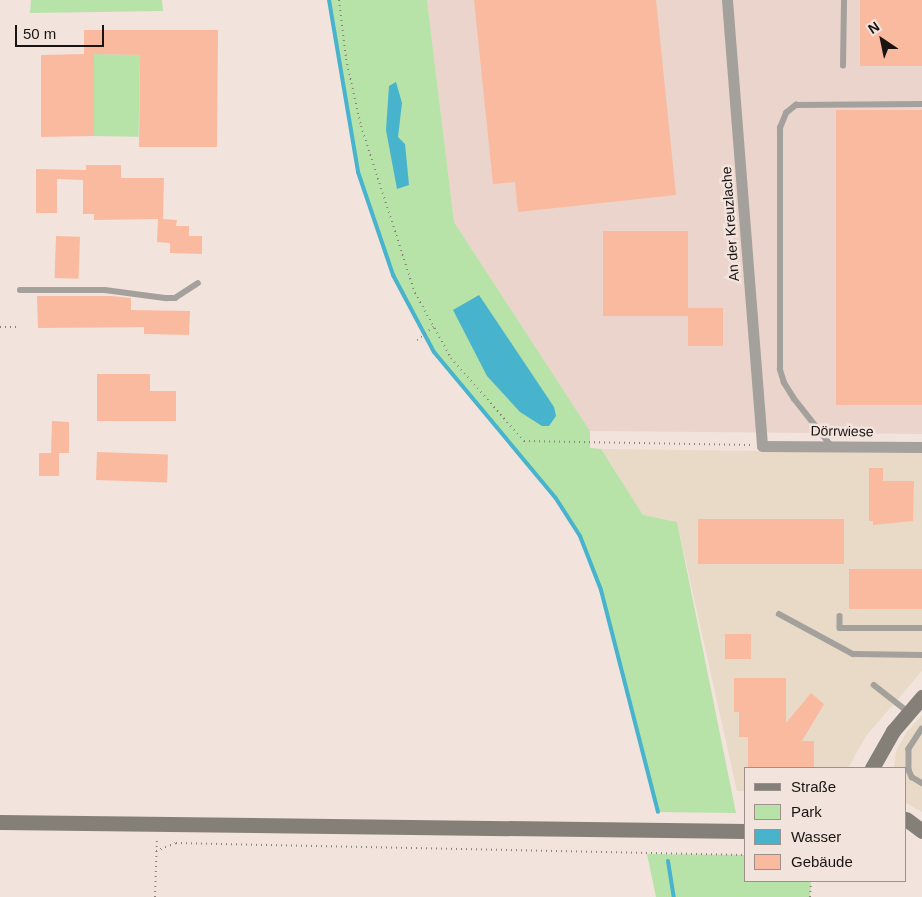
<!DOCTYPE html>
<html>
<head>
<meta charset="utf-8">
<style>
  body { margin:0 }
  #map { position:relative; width:922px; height:897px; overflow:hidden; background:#f2e3dd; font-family:Arial,sans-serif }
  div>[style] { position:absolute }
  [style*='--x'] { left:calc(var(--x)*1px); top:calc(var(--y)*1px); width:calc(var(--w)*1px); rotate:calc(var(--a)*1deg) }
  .commercial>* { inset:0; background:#e8dac7 }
  .built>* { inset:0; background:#ebd4cb }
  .green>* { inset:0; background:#b7e2a8; transform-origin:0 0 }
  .water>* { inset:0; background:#47b3cd }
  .stream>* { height:4px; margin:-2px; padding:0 2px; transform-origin:2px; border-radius:2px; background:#47b3cd }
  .building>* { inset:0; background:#faba9f; transform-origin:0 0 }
  .path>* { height:2px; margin-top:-1px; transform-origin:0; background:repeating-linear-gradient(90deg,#8a807c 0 1px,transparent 0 5px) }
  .lane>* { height:5.5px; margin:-2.75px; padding:0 2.75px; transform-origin:2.75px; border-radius:2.75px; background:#a4a19c }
  .street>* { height:11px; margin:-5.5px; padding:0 5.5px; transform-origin:5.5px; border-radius:5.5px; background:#a4a19c }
  .secondary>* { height:15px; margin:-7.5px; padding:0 7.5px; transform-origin:7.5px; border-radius:7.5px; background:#848078 }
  span { translate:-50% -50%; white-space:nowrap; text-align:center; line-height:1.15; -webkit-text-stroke:5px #f2e3dd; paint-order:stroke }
  .street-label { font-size:14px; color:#1a1513 }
  .legend { position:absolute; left:744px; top:767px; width:162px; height:115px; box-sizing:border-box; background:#f2e3dd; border:1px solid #9c918c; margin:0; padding:6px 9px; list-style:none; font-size:15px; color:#1a1513 }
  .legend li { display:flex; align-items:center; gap:10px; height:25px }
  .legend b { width:25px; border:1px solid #9c918c }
  .north { position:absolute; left:857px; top:15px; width:50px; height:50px; -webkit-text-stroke:4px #f2e3dd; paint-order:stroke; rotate:326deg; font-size:14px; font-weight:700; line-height:20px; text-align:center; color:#1a1513 }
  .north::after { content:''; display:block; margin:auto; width:18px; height:22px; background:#1a1513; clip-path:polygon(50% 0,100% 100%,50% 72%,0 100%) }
  .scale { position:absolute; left:15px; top:25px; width:89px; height:22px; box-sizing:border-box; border:2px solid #1a1513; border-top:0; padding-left:6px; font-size:15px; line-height:18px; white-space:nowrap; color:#1a1513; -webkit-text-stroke:4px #f2e3dd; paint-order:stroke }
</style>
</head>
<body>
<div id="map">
  <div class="commercial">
    <div style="clip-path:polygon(601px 449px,922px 453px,922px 671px,866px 736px,848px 768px,746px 768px,746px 791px,737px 791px,677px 522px,643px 515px)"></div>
    <div style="clip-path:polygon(922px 715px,922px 812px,906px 803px,906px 768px,894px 768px,896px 751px,906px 733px)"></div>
  </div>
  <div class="built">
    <div style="clip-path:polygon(427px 0,922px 0,922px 434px,590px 431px,454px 222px)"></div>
  </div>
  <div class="green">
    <div style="clip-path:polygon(31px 0,162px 0,163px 11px,30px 13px)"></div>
    <div style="clip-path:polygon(329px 0,427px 0,454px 222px,590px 431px,590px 448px,601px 449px,643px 515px,677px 522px,736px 813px,658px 812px,601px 590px,580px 536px,555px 497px,434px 352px,393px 275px,358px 172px)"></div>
    <div style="left:94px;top:54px;width:46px;height:82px;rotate:1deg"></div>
    <div style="clip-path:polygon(647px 854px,746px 855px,746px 881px,811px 881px,810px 897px,656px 897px)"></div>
  </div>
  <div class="water">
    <div style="clip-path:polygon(396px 82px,402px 103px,398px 137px,405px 144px,409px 185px,397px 189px,386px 130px,389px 86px)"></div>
    <div style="clip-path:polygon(479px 295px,554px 407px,556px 416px,549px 426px,542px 426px,520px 412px,487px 376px,453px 310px)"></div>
  </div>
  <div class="stream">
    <div style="--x:329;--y:0;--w:174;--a:80.4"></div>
    <div style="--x:358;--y:172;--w:109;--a:71.2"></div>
    <div style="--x:393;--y:275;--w:87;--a:62"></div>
    <div style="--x:434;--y:352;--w:189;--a:50.2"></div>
    <div style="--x:555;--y:497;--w:46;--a:57.3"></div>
    <div style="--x:580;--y:536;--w:58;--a:68.7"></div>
    <div style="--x:601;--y:590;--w:229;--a:75.6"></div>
    <div style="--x:668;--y:861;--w:36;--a:81"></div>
  </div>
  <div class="building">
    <div style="clip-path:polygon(474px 0,656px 0,676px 195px,518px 212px,515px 182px,493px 184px)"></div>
    <div style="left:860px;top:0;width:62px;height:66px"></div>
    <div style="clip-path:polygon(84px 30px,218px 30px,217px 147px,139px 147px,140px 55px,94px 54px,94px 136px,41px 137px,41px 55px,84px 54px)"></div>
    <div style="left:836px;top:110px;width:86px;height:295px"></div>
    <div style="clip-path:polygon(86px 165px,121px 165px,121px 178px,164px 178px,163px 219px,177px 220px,176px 226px,189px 226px,189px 236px,202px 236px,202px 254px,170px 253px,170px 243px,157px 242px,158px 219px,94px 220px,94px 214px,83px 214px,83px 180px,57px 179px,57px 213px,36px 213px,36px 169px,86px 170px)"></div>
    <div style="left:603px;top:231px;width:85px;height:85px"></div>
    <div style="left:56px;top:236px;width:24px;height:42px;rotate:2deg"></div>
    <div style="clip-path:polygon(37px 296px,111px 296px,131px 298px,131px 310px,190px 311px,189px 335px,144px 334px,144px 327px,38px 328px)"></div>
    <div style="left:688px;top:308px;width:35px;height:38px"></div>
    <div style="clip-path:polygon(97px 374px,150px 374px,150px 391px,176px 391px,176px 421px,97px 421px)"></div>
    <div style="clip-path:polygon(52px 421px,69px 422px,69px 453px,59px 453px,59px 476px,39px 476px,39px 453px,51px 453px)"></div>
    <div style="left:97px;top:452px;width:71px;height:28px;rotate:2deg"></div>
    <div style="clip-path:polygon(869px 468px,883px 468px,883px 481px,914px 481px,913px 521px,873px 525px,873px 521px,869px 521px)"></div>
    <div style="left:698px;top:519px;width:146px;height:45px"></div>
    <div style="left:922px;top:569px;width:40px;height:73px;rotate:90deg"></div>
    <div style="left:725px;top:634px;width:26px;height:25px"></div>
    <div style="clip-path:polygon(734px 678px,786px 678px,786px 723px,811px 693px,824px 704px,802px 741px,814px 741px,814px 768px,748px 768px,748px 737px,739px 737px,739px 712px,734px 712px)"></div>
  </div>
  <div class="path">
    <div style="--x:339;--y:0;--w:59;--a:83.2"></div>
    <div style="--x:346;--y:59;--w:69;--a:77.4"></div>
    <div style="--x:361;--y:126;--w:176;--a:72.1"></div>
    <div style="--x:415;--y:293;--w:74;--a:61"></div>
    <div style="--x:451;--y:358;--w:111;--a:48.7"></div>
    <div style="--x:524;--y:441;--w:227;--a:1"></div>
    <div style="--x:0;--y:327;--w:20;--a:0"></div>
    <div style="--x:417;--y:340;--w:21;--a:-39"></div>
    <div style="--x:156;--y:851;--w:22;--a:-22"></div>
    <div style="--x:176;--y:843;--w:570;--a:1.21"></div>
    <div style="--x:155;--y:897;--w:60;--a:-88.1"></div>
    <div style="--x:810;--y:897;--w:16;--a:-86"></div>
  </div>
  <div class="lane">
    <div style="--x:843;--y:66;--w:66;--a:-89.1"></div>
    <div style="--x:20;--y:290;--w:85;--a:0"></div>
    <div style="--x:105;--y:290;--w:62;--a:7.5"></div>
    <div style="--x:166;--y:298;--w:9;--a:0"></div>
    <div style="--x:175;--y:298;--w:27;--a:-33"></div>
    <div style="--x:831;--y:446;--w:60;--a:-128.2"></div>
    <div style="--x:794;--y:399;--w:19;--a:-122"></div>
    <div style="--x:784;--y:383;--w:14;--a:-107"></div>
    <div style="--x:780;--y:370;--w:242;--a:-90"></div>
    <div style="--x:780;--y:128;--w:16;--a:-68"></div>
    <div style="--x:786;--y:113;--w:13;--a:-39"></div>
    <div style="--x:796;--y:105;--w:126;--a:-0.5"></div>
    <div style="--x:779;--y:614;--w:84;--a:28.4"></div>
    <div style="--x:853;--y:654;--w:69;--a:0.8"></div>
    <div style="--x:840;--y:616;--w:12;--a:90"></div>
    <div style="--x:840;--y:628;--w:82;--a:0"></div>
    <div style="--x:874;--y:685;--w:42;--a:38.2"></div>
    <div style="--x:922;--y:729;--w:24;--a:123"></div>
    <div style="--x:909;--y:749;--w:21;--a:90"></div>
    <div style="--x:909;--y:770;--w:8;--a:67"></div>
    <div style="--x:912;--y:777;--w:12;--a:31"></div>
  </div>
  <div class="street">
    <div style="--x:727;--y:0;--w:447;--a:85.5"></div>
    <div style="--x:762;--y:446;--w:160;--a:0.4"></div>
  </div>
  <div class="secondary">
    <div style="--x:872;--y:768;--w:43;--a:-60.4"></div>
    <div style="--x:893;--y:731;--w:45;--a:-49.5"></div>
    <div style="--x:906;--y:819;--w:20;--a:37"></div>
    <div style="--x:0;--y:822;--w:746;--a:0.69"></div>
  </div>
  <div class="street-label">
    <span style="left:730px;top:224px;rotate:-94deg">An der Kreuzlache</span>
    <span style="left:842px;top:431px;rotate:1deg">Dörrwiese</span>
  </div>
  <ul class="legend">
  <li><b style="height:6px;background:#848078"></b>Straße</li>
  <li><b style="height:14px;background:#b7e2a8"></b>Park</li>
  <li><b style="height:14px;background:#47b3cd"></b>Wasser</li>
  <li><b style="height:14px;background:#faba9f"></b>Gebäude</li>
  </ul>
  <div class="north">N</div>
  <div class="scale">50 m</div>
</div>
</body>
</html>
